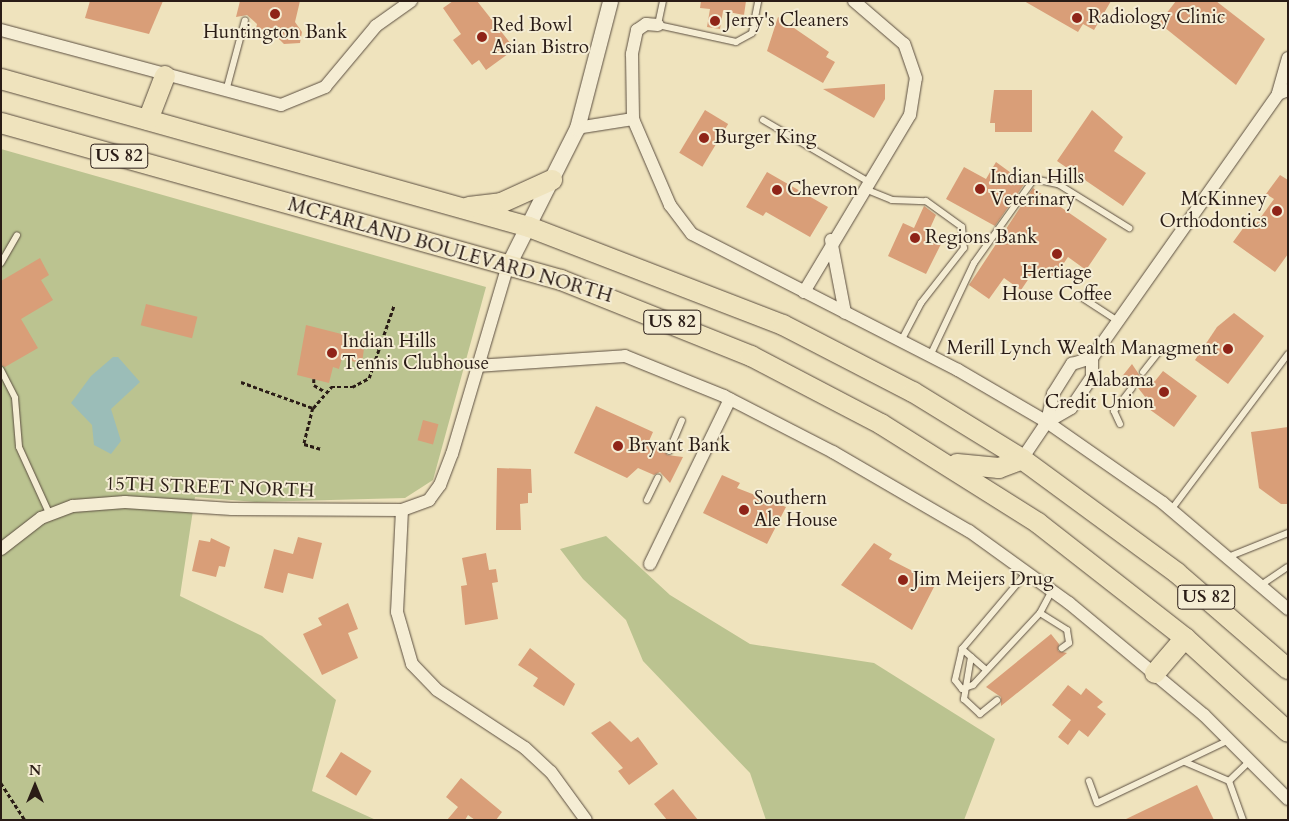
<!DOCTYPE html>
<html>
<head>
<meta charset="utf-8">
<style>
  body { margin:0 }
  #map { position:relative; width:1289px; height:821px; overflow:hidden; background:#efe3bd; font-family:Cardo,serif }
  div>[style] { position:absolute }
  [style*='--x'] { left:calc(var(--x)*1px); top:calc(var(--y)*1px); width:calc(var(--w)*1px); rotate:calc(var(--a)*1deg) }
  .green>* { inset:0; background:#bbc390 }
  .water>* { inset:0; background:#9bbdb8 }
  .building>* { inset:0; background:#d99e78; transform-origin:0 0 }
  .path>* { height:2.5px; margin-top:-1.25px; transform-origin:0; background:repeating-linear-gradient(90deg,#2a1c16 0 4px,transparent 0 6.5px) }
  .roads { filter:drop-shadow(0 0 1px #5b4e40) drop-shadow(0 0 1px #5b4e40) }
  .service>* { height:6px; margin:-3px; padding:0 3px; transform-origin:3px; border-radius:3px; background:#f5edd4 }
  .minor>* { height:12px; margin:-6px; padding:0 6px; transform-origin:6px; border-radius:6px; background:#f5edd4 }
  .tertiary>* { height:15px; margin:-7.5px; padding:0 7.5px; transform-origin:7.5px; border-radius:7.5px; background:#f5edd4 }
  .trunk>* { height:20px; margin:-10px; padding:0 10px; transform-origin:10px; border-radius:10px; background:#efe3bd }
  .dots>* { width:14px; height:14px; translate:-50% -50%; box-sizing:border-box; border:2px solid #f5edd4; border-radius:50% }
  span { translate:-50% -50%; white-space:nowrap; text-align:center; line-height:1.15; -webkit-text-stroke:4px #f5edd4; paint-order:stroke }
  .shield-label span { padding:1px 4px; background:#f5edd4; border:1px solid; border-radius:4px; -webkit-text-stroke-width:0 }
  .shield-label { font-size:18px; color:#2a1c16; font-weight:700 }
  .poi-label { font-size:19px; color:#2a1c16 }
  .left { translate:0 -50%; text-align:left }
  .right { translate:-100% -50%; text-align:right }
  .street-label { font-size:19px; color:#2a1c16 }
  .frame { position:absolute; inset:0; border:2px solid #2a1c16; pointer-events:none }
  .north { position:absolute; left:10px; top:761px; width:50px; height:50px; -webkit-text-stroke:4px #f5edd4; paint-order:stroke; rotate:0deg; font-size:14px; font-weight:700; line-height:20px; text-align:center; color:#2a1c16 }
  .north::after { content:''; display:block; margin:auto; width:18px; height:22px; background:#2a1c16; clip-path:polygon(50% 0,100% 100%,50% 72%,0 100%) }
</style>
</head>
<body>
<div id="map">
  <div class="green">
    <div style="clip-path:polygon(1px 149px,486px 287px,433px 480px,405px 498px,256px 502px,195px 497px,180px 596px,262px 636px,336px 700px,312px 791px,376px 820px,1px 820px)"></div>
    <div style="clip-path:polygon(606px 536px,670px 595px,750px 644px,874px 663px,995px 739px,964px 820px,766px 820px,750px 773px,643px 661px,626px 620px,583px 579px,560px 549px)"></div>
  </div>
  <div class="water">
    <div style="clip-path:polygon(113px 357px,118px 357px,140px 382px,111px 409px,121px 441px,111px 454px,94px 445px,92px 425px,71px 403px,91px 376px)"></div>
  </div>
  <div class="building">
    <div style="clip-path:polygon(90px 1px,163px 1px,149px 34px,85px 18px)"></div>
    <div style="clip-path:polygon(240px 1px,300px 1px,295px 22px,302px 32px,300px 43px,284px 44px,272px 32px,267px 38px,255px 34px,257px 24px,247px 15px,236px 17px)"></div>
    <div style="clip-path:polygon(453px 1px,477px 1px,515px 49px,486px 70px,479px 60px,472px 65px,453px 40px,461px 34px,443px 8px)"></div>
    <div style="clip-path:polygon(701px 1px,746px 1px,744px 15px,723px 11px,720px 29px,707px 27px,710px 9px,700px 8px)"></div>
    <div style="clip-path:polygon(1024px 1px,1111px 1px,1094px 30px,1083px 24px,1078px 32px)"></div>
    <div style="clip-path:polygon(1176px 1px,1216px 1px,1265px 39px,1236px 85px,1159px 23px)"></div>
    <div style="clip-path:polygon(778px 17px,829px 52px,826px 57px,835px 62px,823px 83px,767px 51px)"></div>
    <div style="clip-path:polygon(885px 84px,885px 99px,874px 118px,823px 89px)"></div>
    <div style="clip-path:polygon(994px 90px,1032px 90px,1032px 132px,995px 132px,995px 123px,990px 123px)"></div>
    <div style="left:705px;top:110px;width:27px;height:50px;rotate:31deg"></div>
    <div style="clip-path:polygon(1092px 110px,1123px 137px,1114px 151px,1146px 173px,1123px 206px,1057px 161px)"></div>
    <div style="clip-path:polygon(996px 162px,1025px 183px,995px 226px,946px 199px,964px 167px,986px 179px)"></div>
    <div style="clip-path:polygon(767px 172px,828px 207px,810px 237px,766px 212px,763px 216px,746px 207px)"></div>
    <div style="clip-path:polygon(1280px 175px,1288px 180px,1288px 254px,1275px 272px,1233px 242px,1247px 223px,1253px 228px,1274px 199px,1266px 194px)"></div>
    <div style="clip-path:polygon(1033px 188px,1107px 239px,1086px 270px,1068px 257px,1053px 279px,1036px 268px,1021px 290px,1004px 278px,989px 299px,969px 285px)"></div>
    <div style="clip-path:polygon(924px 206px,936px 215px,927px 235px,942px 242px,926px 274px,888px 256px,903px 223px,914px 228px)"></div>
    <div style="clip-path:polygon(40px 258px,49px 275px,41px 280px,53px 300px,21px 319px,38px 348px,5px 367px,1px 365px,1px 281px)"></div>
    <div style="left:146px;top:304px;width:53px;height:22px;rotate:14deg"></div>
    <div style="clip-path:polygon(1234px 313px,1264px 336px,1228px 384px,1195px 360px,1217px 327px)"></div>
    <div style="clip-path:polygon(306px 325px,365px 340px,362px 364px,342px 358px,339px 369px,333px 367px,329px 383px,297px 375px)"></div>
    <div style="clip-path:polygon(1132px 364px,1140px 376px,1155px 381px,1163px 371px,1197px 396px,1174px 427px,1142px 404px,1146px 398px,1135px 384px,1120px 379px)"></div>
    <div style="clip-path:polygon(596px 406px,653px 432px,649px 441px,665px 449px,667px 455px,683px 457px,670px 483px,660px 472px,654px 475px,638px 468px,627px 478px,574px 453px)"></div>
    <div style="left:423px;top:420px;width:16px;height:21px;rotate:15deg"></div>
    <div style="clip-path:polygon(1288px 427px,1288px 504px,1281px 504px,1259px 488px,1251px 432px)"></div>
    <div style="clip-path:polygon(497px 468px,531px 469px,532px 493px,528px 493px,528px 503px,520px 504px,521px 530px,496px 530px)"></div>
    <div style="clip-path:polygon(722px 475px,740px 483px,737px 488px,786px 507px,767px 544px,703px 513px)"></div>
    <div style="clip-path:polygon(298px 537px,322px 543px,313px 579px,288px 573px,283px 593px,264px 588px,274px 549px,293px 554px)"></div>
    <div style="clip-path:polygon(211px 538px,230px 547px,225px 567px,219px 566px,216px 577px,192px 571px,199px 540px,210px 542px)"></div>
    <div style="clip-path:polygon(874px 543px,892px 554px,889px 559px,936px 583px,912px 630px,841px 585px)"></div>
    <div style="clip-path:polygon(486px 553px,489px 570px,496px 569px,498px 582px,492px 583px,498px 619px,465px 625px,461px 586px,467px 585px,462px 558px)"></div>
    <div style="clip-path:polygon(348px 603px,358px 629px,348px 633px,358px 658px,322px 675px,303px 634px,322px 625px,318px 618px)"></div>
    <div style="clip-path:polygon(1051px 634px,1059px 644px,1058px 651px,1067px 653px,1001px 706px,1001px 697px,986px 687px)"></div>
    <div style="clip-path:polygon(530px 648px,575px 684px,564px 706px,533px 686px,538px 678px,518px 665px)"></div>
    <div style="clip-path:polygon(1068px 685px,1081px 695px,1086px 688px,1103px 702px,1097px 707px,1106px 714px,1088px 737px,1079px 730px,1068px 745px,1058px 737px,1071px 720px,1052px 705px)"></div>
    <div style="clip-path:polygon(610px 721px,631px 742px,638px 737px,658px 764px,629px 785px,618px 771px,623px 768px,591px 733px)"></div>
    <div style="left:341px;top:752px;width:36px;height:29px;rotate:32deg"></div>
    <div style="clip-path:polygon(461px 778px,502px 812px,496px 820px,475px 820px,468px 815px,465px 820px,447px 820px,458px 807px,446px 797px)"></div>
    <div style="clip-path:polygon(1197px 785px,1214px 820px,1124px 820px)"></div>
    <div style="clip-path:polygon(673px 789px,698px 820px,667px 820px,654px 804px)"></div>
  </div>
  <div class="path">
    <div style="--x:314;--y:379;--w:6;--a:90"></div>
    <div style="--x:314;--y:385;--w:12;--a:31"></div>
    <div style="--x:241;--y:382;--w:77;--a:19.9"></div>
    <div style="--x:313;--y:408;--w:37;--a:104"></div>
    <div style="--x:304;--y:444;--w:18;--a:16"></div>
    <div style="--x:313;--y:408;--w:28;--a:-49"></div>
    <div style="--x:331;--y:387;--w:21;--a:0"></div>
    <div style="--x:352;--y:387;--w:19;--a:-28"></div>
    <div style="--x:369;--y:378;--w:77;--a:-71.1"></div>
    <div style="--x:1;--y:783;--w:44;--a:57"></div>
  </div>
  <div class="roads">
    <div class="service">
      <div style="--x:663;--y:1;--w:25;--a:102"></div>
      <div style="--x:658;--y:25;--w:80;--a:12.3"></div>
      <div style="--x:736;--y:42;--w:18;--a:-29"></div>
      <div style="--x:752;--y:33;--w:33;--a:-79"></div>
      <div style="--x:226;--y:91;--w:73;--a:-75"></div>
      <div style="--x:763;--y:120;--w:123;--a:30.3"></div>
      <div style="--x:865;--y:189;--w:29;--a:22"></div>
      <div style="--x:892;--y:200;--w:34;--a:2"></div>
      <div style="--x:926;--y:201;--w:44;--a:35.8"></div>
      <div style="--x:962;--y:227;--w:21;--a:85"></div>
      <div style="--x:964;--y:248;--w:70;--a:128"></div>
      <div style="--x:921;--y:303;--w:43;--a:117.8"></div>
      <div style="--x:1;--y:263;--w:32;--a:-60"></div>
      <div style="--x:1078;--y:295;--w:48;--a:33"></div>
      <div style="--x:930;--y:356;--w:103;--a:-64.7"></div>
      <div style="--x:974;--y:263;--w:103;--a:-54.5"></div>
      <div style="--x:1034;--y:179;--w:25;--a:12"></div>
      <div style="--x:1058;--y:184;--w:84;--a:31.8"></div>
      <div style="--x:1;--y:370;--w:31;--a:63"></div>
      <div style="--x:15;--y:398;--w:49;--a:85.3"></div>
      <div style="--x:19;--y:447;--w:75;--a:65.5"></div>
      <div style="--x:1143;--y:372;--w:24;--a:-52"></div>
      <div style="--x:1120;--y:424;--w:14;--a:-115"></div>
      <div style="--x:1114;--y:411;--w:29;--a:-52"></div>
      <div style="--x:669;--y:451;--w:33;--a:-67"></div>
      <div style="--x:647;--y:500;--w:25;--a:-64"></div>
      <div style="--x:1171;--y:510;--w:195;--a:-53.1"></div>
      <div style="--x:1228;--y:557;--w:65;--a:-21.8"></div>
      <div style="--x:1261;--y:585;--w:32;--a:-34"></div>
      <div style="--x:1040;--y:613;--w:32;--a:32"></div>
      <div style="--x:1067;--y:630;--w:13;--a:81"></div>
      <div style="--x:1069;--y:643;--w:9;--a:144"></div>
      <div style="--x:962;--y:649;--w:32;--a:41"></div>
      <div style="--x:971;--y:657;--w:43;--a:99.5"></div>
      <div style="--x:964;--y:699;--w:22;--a:43"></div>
      <div style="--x:980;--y:714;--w:22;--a:-39"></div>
      <div style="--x:962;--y:689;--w:11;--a:-128"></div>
      <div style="--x:955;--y:680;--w:32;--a:-77"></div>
      <div style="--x:962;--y:649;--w:101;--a:-49.8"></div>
      <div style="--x:962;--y:689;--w:12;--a:-20"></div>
      <div style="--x:973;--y:685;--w:98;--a:-47.1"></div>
      <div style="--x:1040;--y:613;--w:26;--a:-62"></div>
      <div style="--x:1185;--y:762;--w:48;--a:23.4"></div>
      <div style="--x:1089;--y:781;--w:23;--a:70"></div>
      <div style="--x:1097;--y:803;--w:146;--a:-25.5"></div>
      <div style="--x:1243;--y:820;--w:41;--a:-109.7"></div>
      <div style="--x:1229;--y:781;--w:29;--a:-44"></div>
    </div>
    <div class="minor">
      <div style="--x:658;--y:25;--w:12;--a:-175"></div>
      <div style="--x:646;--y:24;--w:11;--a:146"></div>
      <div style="--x:637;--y:30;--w:25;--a:102"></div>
      <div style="--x:632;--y:54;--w:65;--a:89.1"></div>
      <div style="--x:633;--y:119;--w:94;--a:66.7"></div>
      <div style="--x:670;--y:205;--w:36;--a:53"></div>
      <div style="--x:692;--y:234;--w:299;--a:27.1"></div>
      <div style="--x:958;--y:370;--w:103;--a:30.3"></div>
      <div style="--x:1047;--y:422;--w:141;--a:34.9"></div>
      <div style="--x:1163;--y:503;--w:164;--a:40.3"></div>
      <div style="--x:1;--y:30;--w:290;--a:15"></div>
      <div style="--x:281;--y:105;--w:48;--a:-22.2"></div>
      <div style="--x:325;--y:87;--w:80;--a:-50.1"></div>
      <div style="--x:376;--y:26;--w:43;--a:-35.5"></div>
      <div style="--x:1288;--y:58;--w:37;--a:106"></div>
      <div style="--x:1278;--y:94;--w:11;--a:-22"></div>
      <div style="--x:577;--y:128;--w:57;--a:-9.1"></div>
      <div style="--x:831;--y:240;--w:74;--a:79.1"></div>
      <div style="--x:804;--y:292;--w:206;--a:-59.1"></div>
      <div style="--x:910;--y:115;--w:37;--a:-81"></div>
      <div style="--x:916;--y:78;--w:36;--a:-109"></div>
      <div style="--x:904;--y:44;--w:66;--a:-139.3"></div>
      <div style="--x:476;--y:366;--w:149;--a:-3.8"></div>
      <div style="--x:625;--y:356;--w:107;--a:22"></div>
      <div style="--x:724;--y:396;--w:123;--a:27.2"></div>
      <div style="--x:833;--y:452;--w:157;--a:30.2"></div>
      <div style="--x:969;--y:531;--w:123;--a:35.8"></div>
      <div style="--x:1069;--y:603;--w:175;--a:39.7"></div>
      <div style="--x:1204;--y:715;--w:119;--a:45"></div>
      <div style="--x:1047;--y:422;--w:28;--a:-30"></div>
      <div style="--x:1071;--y:408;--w:37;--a:-56"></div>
      <div style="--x:1092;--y:377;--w:19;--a:-90"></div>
      <div style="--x:1092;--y:358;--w:323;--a:-54.8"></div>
      <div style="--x:1022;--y:459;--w:45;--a:-56"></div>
      <div style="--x:1047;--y:422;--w:29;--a:-78"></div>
      <div style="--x:1053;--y:394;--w:36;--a:-58"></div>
      <div style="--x:1072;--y:364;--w:21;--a:-17"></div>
      <div style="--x:402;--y:510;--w:102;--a:92.8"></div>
      <div style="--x:397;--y:612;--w:54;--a:73.9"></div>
      <div style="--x:412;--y:664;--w:36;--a:46"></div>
      <div style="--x:437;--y:690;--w:105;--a:33.4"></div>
      <div style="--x:525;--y:748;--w:35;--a:43"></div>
      <div style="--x:551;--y:772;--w:59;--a:53.9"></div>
      <div style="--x:1;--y:549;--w:51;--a:-37.8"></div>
      <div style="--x:41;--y:518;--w:34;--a:-21"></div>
      <div style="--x:73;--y:506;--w:52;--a:-4.4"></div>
      <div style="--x:125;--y:502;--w:107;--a:3.7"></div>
      <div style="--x:232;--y:509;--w:170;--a:0.3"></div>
      <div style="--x:402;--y:510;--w:29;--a:-20"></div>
      <div style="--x:429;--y:500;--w:19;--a:-54"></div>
      <div style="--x:440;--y:485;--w:33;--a:-69"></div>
      <div style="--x:452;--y:454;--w:197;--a:-73.5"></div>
      <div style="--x:650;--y:564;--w:183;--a:-64.1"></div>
    </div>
    <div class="tertiary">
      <div style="--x:508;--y:265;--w:153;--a:-63.3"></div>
      <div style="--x:577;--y:128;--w:131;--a:-75.4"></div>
    </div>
    <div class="trunk">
      <div style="--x:1;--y:79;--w:548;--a:15.66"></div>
      <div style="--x:529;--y:227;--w:272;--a:21.1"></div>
      <div style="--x:783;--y:325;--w:146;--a:27.3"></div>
      <div style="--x:913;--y:392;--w:128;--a:31.6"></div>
      <div style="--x:1022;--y:459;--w:192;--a:36.3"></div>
      <div style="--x:1177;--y:573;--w:147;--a:40.9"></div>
      <div style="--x:148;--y:120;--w:47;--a:-68.9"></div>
      <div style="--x:1;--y:123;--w:582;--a:15.66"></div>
      <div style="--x:561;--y:280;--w:205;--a:21.8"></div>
      <div style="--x:751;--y:356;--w:147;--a:27.6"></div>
      <div style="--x:881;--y:424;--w:186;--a:32.2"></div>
      <div style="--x:1038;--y:523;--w:187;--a:38"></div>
      <div style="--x:1185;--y:638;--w:139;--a:42.4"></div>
      <div style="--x:469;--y:207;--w:32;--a:-7"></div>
      <div style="--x:501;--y:203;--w:56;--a:-24.3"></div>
      <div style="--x:957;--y:464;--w:42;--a:5.4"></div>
      <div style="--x:999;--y:468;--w:25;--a:-21"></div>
      <div style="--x:1155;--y:673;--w:46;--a:-49.4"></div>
    </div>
  </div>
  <div class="dots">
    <div style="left:275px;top:14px;background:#8f2418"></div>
    <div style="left:1077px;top:18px;background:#8f2418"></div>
    <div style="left:715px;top:21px;background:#8f2418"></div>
    <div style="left:482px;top:37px;background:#8f2418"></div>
    <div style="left:704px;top:138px;background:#8f2418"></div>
    <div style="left:980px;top:189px;background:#8f2418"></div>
    <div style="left:777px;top:190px;background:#8f2418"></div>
    <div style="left:1277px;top:211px;background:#8f2418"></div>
    <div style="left:915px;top:238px;background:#8f2418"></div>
    <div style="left:1057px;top:254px;background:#8f2418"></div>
    <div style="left:1228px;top:349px;background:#8f2418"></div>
    <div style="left:332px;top:353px;background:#8f2418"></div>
    <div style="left:1164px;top:392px;background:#8f2418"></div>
    <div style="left:618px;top:446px;background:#8f2418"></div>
    <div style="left:744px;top:510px;background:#8f2418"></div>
    <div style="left:903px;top:580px;background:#8f2418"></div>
  </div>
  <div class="shield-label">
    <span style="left:119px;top:156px">US 82</span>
    <span style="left:672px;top:322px">US 82</span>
    <span style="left:1206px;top:597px">US 82</span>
  </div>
  <div class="poi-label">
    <span class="left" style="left:1088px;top:18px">Radiology Clinic</span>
    <span class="left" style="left:725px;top:21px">Jerry's Cleaners</span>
    <span class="left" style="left:492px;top:37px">Red Bowl<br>Asian Bistro</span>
    <span style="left:275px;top:33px">Huntington Bank</span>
    <span class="left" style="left:714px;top:138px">Burger King</span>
    <span class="left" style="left:990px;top:189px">Indian Hills<br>Veterinary</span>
    <span class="left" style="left:787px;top:190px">Chevron</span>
    <span class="right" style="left:1267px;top:211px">McKinney<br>Orthodontics</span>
    <span class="left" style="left:925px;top:238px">Regions Bank</span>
    <span style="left:1057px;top:284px">Hertiage<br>House Coffee</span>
    <span class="left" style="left:342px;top:353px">Indian Hills<br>Tennis Clubhouse</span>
    <span class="right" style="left:1218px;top:349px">Merill Lynch Wealth Managment</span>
    <span class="right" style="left:1154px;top:392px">Alabama<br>Credit Union</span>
    <span class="left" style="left:628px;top:446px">Bryant Bank</span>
    <span class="left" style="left:754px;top:510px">Southern<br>Ale House</span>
    <span class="left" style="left:913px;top:580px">Jim Meijers Drug</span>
  </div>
  <div class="street-label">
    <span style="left:450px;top:251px;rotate:16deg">MCFARLAND BOULEVARD NORTH</span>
    <span style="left:210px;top:488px;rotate:2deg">15TH STREET NORTH</span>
  </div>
  <div class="frame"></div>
  <div class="north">N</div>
</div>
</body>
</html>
